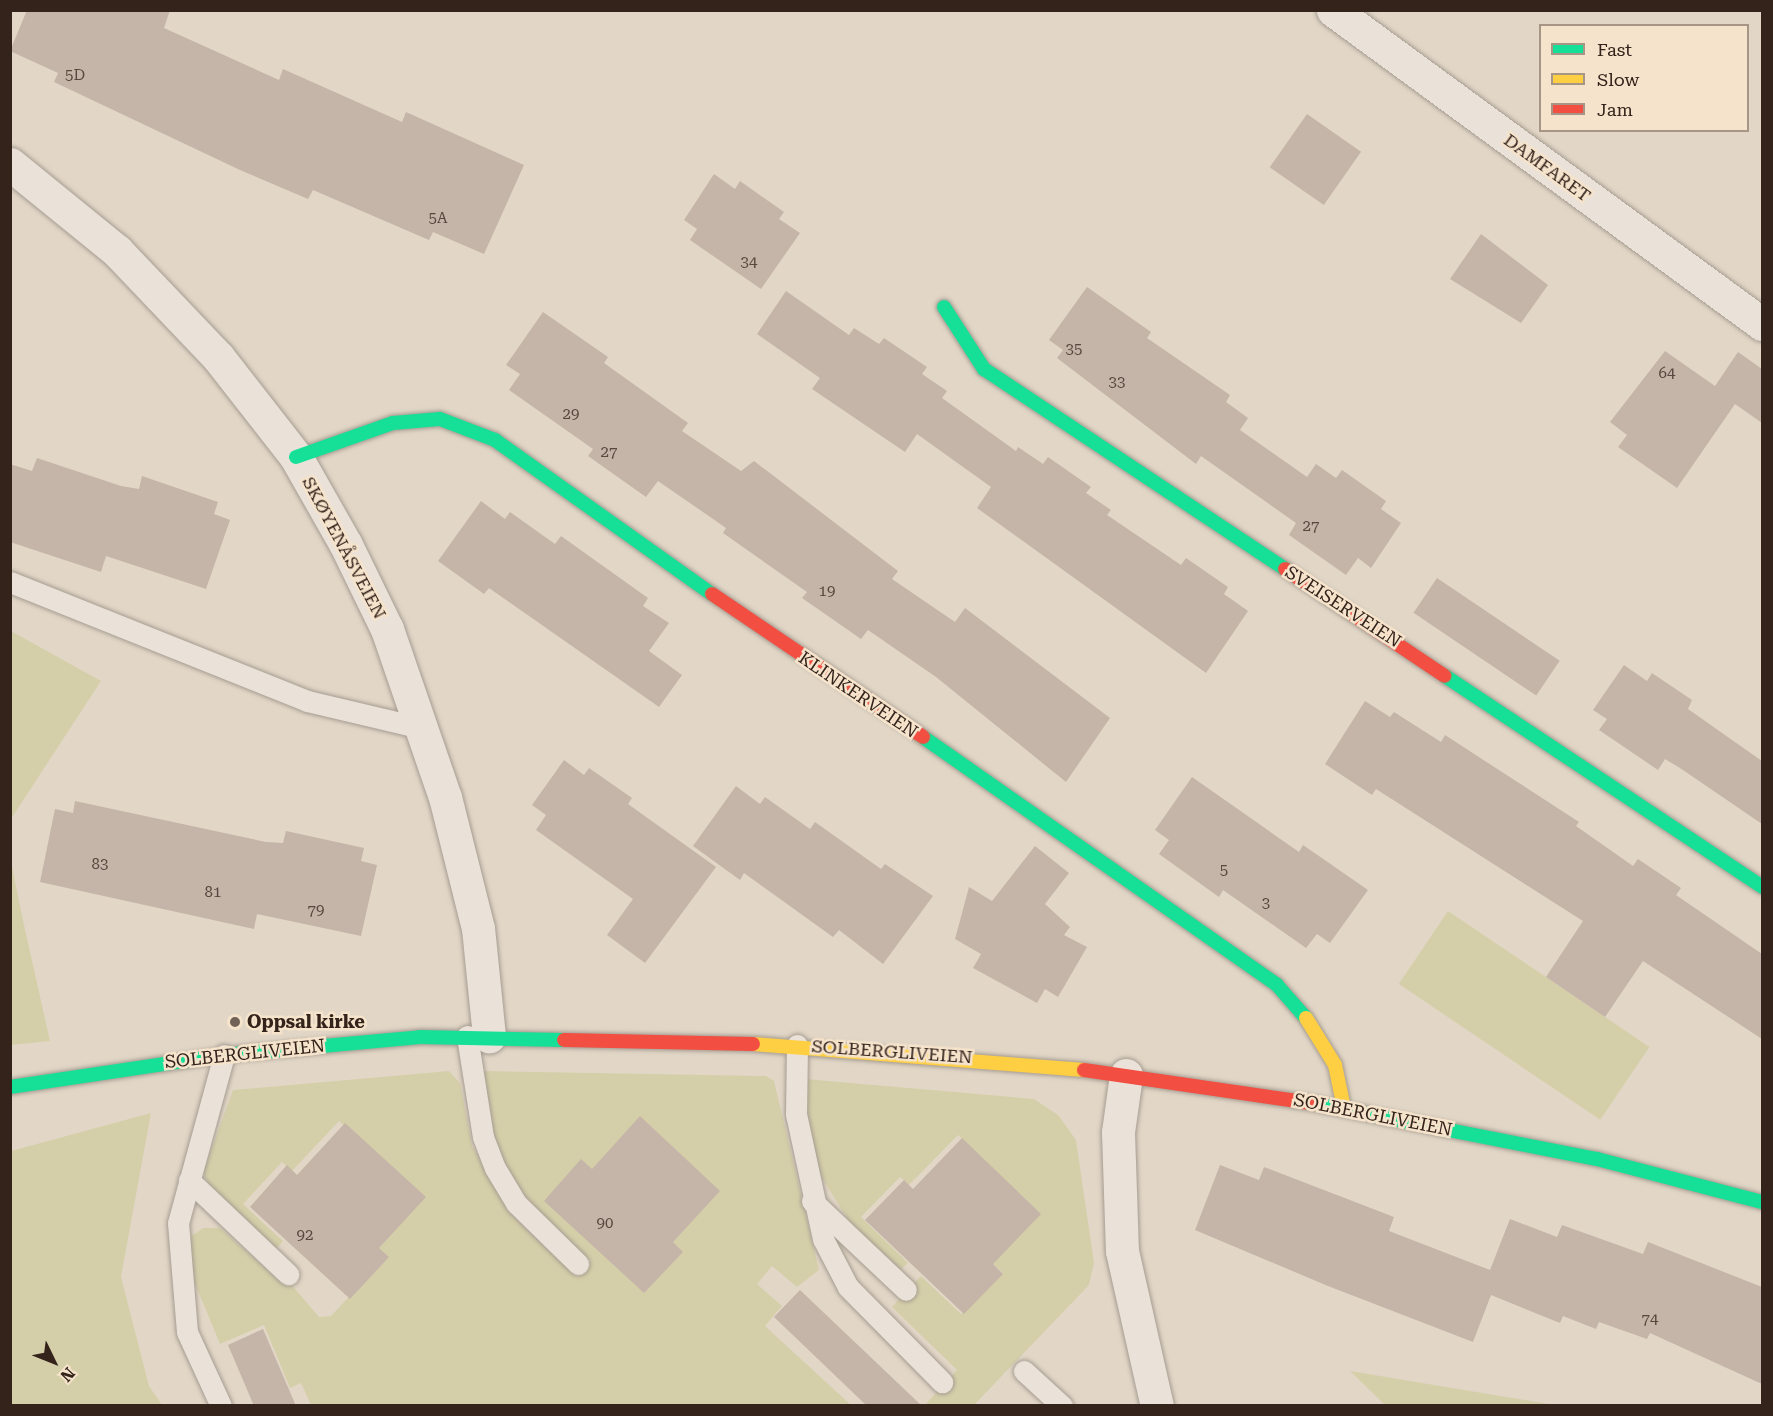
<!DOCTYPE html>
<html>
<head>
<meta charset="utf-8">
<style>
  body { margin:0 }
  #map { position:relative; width:1773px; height:1416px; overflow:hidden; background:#e2d7c7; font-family:"Roboto Serif",serif }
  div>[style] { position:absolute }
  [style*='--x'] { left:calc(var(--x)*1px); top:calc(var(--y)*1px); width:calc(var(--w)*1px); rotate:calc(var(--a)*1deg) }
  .green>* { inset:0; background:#d5cfa9; transform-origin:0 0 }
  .building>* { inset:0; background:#c5b4a8; transform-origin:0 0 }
  .roads { filter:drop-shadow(0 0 2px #a69c91) drop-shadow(0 0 2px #a69c91) }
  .lane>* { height:21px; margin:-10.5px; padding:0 10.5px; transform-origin:10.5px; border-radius:10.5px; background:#eae2d9 }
  .street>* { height:33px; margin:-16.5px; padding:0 16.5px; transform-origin:16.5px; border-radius:16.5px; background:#eae2d9 }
  .fast>* { height:14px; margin:-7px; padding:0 7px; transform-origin:7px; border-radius:7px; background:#16e098 }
  .slow>* { height:14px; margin:-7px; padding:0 7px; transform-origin:7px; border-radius:7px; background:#ffcf43 }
  .jam>* { height:14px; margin:-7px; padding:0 7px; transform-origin:7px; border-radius:7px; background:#f24e42 }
  .dots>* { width:16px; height:16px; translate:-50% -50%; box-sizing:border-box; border:3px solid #f5e3cb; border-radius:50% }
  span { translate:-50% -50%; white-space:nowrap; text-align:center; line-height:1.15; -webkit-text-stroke:5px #f5e3cb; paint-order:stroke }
  .number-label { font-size:15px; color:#58473e }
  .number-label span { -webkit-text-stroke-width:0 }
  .street-label { font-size:18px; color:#33231b }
  .poi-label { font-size:18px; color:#33231b; font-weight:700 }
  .left { translate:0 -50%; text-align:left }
  .frame { position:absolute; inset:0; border:12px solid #33231b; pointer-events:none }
  .legend { position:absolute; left:1539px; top:24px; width:210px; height:108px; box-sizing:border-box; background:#f5e3cb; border:2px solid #a79685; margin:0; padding:8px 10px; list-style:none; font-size:18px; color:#33231b }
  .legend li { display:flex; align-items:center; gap:12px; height:30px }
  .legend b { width:30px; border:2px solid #a79685 }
  .north { position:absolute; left:24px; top:1332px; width:60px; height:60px; -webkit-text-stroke:4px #f5e3cb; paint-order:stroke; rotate:133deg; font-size:16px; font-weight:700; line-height:24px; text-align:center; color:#33231b }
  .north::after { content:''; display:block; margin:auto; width:21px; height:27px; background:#33231b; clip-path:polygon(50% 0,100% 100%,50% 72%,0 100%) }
</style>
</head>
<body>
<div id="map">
  <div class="green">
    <div style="clip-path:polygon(11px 631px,101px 681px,11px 819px)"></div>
    <div style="clip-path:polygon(10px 857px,24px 925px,50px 1041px,11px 1045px)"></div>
    <div style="left:1448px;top:911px;width:243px;height:88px;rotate:34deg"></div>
    <div style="clip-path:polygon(449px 1071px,460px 1083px,472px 1146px,509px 1212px,577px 1277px,591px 1261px,522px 1195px,496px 1149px,480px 1071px,766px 1076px,774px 1081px,819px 1270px,797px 1287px,772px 1266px,757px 1284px,782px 1306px,765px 1326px,851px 1405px,311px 1405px,301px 1383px,290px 1388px,264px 1325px,220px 1344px,186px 1262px,186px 1240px,203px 1228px,220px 1228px,278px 1280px,285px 1277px,319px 1317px,331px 1316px,386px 1257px,377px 1248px,423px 1198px,339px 1121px,292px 1171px,282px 1162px,243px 1204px,283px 1241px,275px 1250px,211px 1188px,203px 1173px,233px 1090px)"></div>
    <div style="clip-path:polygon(805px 1079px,1034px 1099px,1058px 1115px,1076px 1140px,1094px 1263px,1089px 1285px,974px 1405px,925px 1405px,957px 1370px,892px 1307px,921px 1276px,961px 1314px,1002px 1272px,991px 1262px,1038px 1212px,958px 1135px,909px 1185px,900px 1177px,861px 1217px,908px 1263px,900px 1270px,854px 1229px,820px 1175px,807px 1137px)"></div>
    <div style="clip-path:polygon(151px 1113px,121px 1277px,149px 1386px,162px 1405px,11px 1405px,11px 1151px)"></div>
    <div style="clip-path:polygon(1350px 1371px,1555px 1405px,1385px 1405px)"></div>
  </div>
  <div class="building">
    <div style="clip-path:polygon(27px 10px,170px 10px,164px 28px,279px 80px,283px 69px,402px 122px,406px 112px,524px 165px,484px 254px,433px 232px,429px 240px,313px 190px,308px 199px,240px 170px,54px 82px,58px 73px,10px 51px)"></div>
    <div style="left:1307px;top:114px;width:66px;height:65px;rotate:35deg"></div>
    <div style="clip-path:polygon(714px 174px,735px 189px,740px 181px,784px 212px,779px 219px,800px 233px,761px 289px,690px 240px,697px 229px,684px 220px)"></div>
    <div style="clip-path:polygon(1481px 234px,1548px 285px,1521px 323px,1450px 279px)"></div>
    <div style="clip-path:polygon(1087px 287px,1151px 332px,1147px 338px,1230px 395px,1226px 402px,1248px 418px,1240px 430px,1307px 477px,1316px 464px,1336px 478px,1342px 470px,1386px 501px,1381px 509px,1401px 523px,1371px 568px,1358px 558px,1346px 575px,1289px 535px,1296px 523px,1201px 456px,1196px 464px,1057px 358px,1063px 350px,1049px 340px)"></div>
    <div style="clip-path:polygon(786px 291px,849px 335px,854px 328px,879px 344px,884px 338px,927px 367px,922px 374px,947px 391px,942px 398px,1016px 451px,1018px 447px,1043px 464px,1048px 457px,1091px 487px,1086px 493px,1111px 510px,1107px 515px,1181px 565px,1186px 558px,1228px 587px,1224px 594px,1248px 611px,1206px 673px,977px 508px,991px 487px,917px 434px,905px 452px,812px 389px,820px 378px,757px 334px)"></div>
    <div style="clip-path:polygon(543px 312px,608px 357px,604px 363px,688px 423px,682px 431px,741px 471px,754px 461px,898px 571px,892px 579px,955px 622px,965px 608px,1110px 718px,1066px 782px,936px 677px,868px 630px,861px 639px,802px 598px,807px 592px,723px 533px,726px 528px,658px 481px,646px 497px,588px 456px,593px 449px,509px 390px,520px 374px,506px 365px)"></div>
    <div style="clip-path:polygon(1665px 351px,1715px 386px,1738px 352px,1762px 369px,1762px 423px,1735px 404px,1677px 488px,1618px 447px,1627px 435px,1610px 422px)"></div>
    <div style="clip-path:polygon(37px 458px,121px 486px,139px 489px,142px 476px,218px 502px,214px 514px,230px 520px,206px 589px,106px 556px,101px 572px,10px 542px,10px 464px,32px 471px)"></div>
    <div style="clip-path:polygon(481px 501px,505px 519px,510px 512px,555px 544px,561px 536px,648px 598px,643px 606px,669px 623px,649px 651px,682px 675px,659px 707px,489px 588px,484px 594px,438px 561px)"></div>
    <div style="left:1437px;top:578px;width:148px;height:42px;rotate:34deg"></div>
    <div style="clip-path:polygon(1624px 665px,1647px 681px,1652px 673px,1692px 700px,1688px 709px,1762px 761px,1762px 824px,1680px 768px,1665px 759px,1658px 770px,1599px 730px,1607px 719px,1593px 710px)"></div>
    <div style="clip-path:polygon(1365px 701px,1390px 717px,1394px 712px,1441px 742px,1445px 735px,1579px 822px,1576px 826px,1633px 866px,1638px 859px,1681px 888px,1676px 895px,1762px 954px,1762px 1039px,1643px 961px,1605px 1017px,1546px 977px,1583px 921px,1376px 789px,1372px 795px,1325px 764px)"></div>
    <div style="clip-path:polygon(564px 760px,584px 775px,589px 768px,632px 798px,628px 804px,716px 867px,645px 963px,607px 935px,633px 899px,536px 830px,546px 815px,532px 805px)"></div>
    <div style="clip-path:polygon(1192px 777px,1299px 852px,1303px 845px,1368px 890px,1330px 943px,1317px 934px,1306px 948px,1223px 890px,1219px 897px,1159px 854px,1169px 840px,1155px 830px)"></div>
    <div style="clip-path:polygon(736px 786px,760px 804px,765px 797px,810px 829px,815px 822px,881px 869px,885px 864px,933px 896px,883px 964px,839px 930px,833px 937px,744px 873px,740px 880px,693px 846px)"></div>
    <div style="clip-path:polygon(75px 801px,266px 842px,283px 843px,286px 831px,364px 848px,361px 861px,377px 865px,361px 936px,257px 914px,254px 929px,40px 882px,55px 809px,73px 813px)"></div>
    <div style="clip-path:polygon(1035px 846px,1069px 873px,1045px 904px,1070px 927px,1064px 935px,1087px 947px,1058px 997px,1045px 989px,1037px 1003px,973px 968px,981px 954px,955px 939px,969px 887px,992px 901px)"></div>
    <div style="clip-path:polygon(640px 1116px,720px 1191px,673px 1242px,683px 1252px,644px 1293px,544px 1201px,581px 1159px,592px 1169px)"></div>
    <div style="clip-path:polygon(345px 1123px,426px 1197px,379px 1248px,389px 1257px,350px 1299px,250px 1207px,287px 1165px,297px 1175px)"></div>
    <div style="clip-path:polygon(962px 1138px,1041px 1214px,993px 1264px,1003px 1274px,964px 1314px,865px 1220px,904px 1180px,913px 1189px)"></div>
    <div style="clip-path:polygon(1220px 1165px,1259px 1180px,1264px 1167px,1394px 1217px,1389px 1231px,1490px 1270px,1510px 1219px,1557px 1237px,1562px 1225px,1643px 1254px,1648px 1242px,1762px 1287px,1762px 1384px,1650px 1333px,1647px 1339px,1599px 1322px,1596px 1329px,1563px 1316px,1560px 1323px,1491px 1295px,1473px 1342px,1328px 1286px,1195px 1230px)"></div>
    <div style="clip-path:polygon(800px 1290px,922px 1406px,867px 1406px,774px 1317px)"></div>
    <div style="clip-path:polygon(263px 1329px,296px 1406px,254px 1406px,228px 1345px)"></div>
  </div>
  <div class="roads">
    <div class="lane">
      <div style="--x:10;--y:582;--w:320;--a:21.8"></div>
      <div style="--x:307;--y:701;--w:117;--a:13.3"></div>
      <div style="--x:467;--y:1036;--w:102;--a:81"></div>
      <div style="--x:483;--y:1137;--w:33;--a:69"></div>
      <div style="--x:495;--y:1168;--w:41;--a:59"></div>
      <div style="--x:516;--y:1203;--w:87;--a:44.5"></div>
      <div style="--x:797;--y:1045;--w:69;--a:90.8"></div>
      <div style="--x:796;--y:1114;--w:128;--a:77.8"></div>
      <div style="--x:823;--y:1239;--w:54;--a:62.5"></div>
      <div style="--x:848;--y:1287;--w:134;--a:45.3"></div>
      <div style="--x:189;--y:1180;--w:137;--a:43.5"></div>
      <div style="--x:812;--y:1201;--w:129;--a:43.4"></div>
      <div style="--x:1024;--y:1371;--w:52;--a:42.6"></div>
      <div style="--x:221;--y:1406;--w:81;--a:-114.7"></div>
      <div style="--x:187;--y:1332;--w:109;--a:-94.7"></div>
      <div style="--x:178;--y:1223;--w:174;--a:-74.7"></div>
    </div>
    <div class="street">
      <div style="--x:1333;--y:10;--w:532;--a:36.2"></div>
      <div style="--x:10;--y:164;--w:138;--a:39.1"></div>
      <div style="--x:117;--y:251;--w:146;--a:46.4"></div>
      <div style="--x:218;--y:357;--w:127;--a:52"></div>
      <div style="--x:296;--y:457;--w:101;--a:60.4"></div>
      <div style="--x:346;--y:545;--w:93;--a:64"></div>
      <div style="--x:387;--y:629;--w:178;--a:71"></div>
      <div style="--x:445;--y:797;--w:135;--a:75.9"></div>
      <div style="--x:478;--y:928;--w:109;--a:84.2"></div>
      <div style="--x:1126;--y:1075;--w:58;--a:98"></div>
      <div style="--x:1118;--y:1132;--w:119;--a:88.1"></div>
      <div style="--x:1122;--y:1251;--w:159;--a:77.3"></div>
    </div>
    <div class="fast">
      <div style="--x:944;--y:307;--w:74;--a:57.2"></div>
      <div style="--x:984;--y:369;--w:361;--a:33.6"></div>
      <div style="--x:296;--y:457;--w:103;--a:-19.3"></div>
      <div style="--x:393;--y:423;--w:47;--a:-4.9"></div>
      <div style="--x:440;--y:419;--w:59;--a:20.9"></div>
      <div style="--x:495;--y:440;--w:266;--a:35.4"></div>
      <div style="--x:1445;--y:676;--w:381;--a:33.6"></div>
      <div style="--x:923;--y:737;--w:432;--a:35"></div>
      <div style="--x:1277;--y:985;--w:44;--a:48.7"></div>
      <div style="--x:10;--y:1087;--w:216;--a:-8.5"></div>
      <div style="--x:224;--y:1055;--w:197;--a:-5.2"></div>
      <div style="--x:420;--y:1037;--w:144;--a:1.2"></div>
      <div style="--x:1316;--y:1104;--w:286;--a:11.1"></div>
      <div style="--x:1597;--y:1159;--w:171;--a:14.6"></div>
    </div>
    <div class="slow">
      <div style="--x:1306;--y:1018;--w:55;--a:58.3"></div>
      <div style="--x:1335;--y:1065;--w:44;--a:78.2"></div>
      <div style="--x:753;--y:1044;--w:332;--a:4.5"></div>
    </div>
    <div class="jam">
      <div style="--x:1285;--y:569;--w:192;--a:33.8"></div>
      <div style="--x:712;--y:594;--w:255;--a:34.1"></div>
      <div style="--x:564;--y:1040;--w:189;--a:1.2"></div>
      <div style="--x:1084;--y:1070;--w:234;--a:8.3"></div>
    </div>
  </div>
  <div class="dots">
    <div style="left:235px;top:1022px;background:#706257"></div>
  </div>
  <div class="number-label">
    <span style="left:75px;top:76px">5D</span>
    <span style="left:438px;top:219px">5A</span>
    <span style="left:749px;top:263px">34</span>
    <span style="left:1074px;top:350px">35</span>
    <span style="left:1667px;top:374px">64</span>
    <span style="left:1117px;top:383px">33</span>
    <span style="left:571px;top:415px">29</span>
    <span style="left:609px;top:453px">27</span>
    <span style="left:1311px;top:527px">27</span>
    <span style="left:827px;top:592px">19</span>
    <span style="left:100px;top:865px">83</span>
    <span style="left:1224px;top:871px">5</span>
    <span style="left:213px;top:893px">81</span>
    <span style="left:1266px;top:904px">3</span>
    <span style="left:316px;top:911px">79</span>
    <span style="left:605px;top:1224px">90</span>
    <span style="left:305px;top:1236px">92</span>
    <span style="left:1650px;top:1320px">74</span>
  </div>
  <div class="street-label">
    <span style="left:1547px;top:168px;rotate:36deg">DAMFARET</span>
    <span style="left:344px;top:548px;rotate:62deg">SKØYENÅSVEIEN</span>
    <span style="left:1343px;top:607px;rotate:33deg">SVEISERVEIEN</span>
    <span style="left:858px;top:695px;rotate:34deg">KLINKERVEIEN</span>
    <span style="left:892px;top:1052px;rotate:4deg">SOLBERGLIVEIEN</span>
    <span style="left:245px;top:1054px;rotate:-6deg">SOLBERGLIVEIEN</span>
    <span style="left:1373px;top:1115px;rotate:11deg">SOLBERGLIVEIEN</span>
  </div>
  <div class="poi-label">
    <span class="left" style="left:247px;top:1022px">Oppsal kirke</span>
  </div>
  <div class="frame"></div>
  <ul class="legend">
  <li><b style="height:8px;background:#16e098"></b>Fast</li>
  <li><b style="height:8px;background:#ffcf43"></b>Slow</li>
  <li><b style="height:8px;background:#f24e42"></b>Jam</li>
  </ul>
  <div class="north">N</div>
</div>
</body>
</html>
